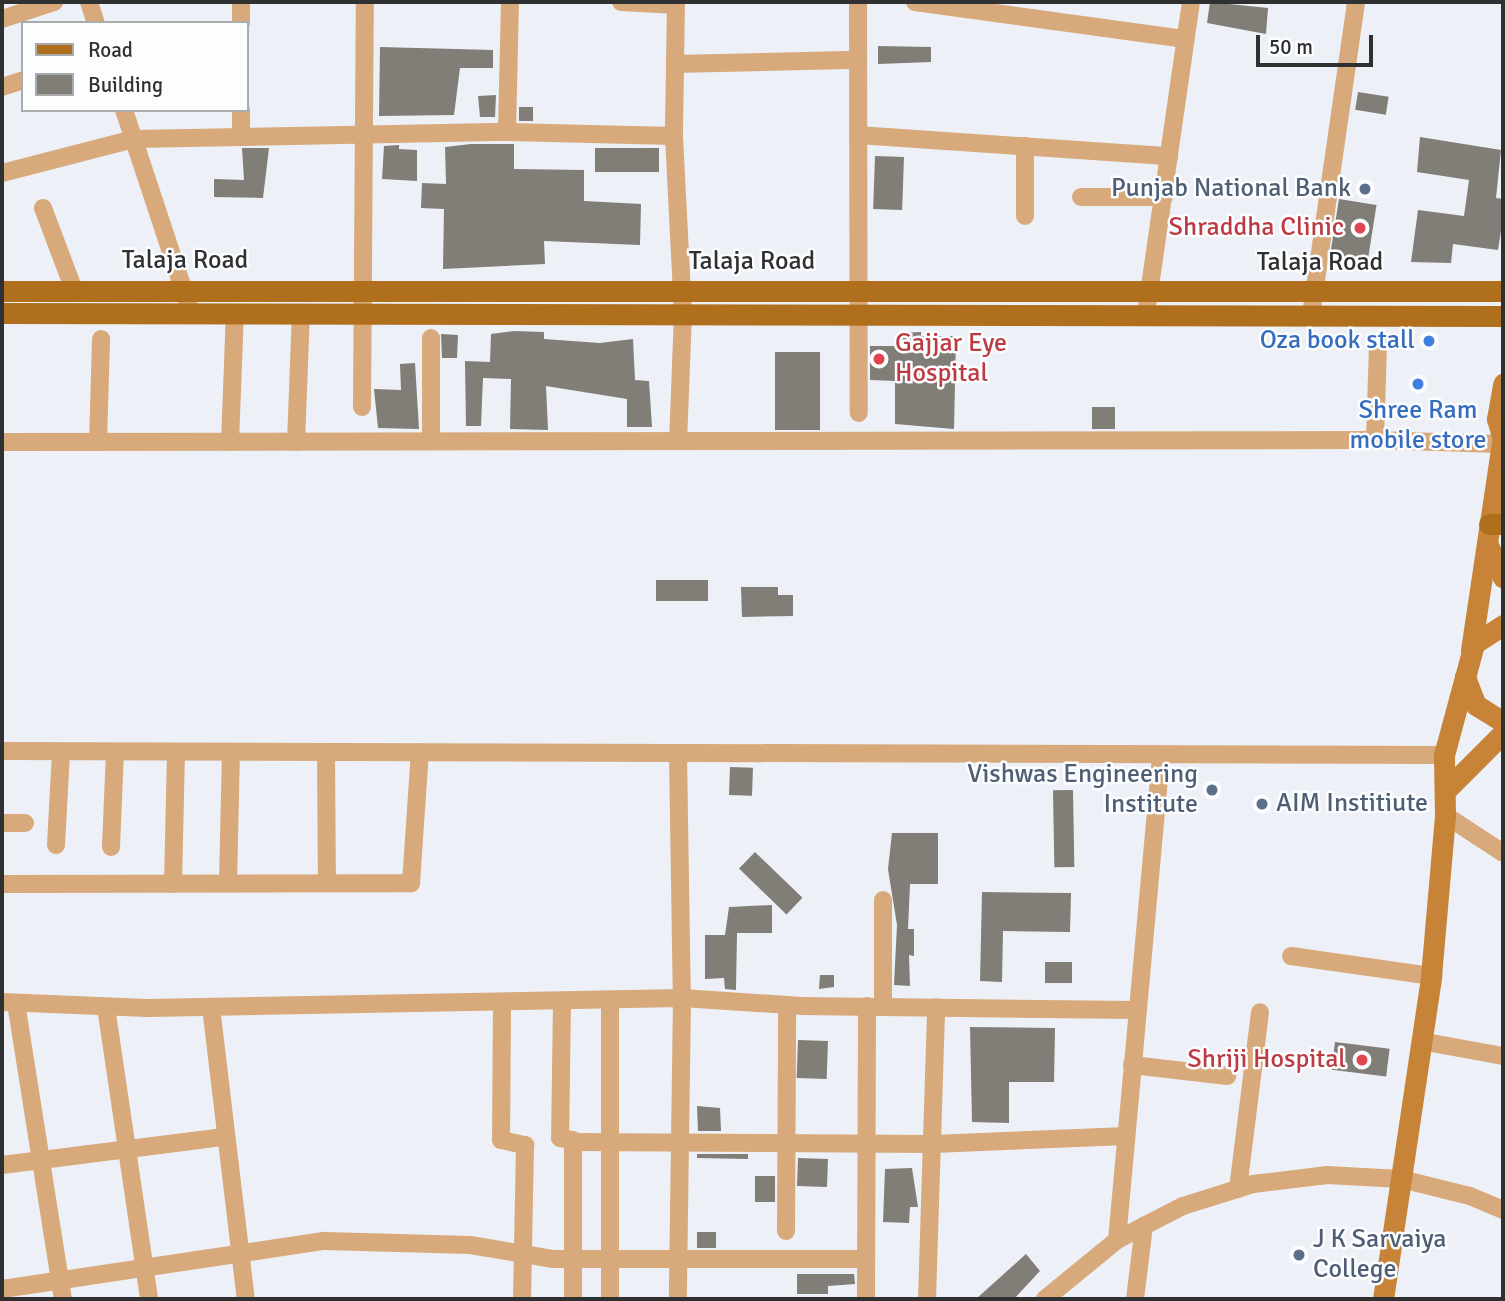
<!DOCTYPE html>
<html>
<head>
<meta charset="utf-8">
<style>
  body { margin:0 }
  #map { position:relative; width:1505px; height:1301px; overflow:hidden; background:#edf0f6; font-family:Signika,sans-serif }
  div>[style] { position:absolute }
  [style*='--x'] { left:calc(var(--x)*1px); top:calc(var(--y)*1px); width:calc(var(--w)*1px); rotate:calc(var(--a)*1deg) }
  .building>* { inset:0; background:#817d77; transform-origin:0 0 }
  .street>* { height:18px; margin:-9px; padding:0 9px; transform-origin:9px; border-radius:9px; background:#d7a97b }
  .secondary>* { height:21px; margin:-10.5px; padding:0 10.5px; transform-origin:10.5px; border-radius:10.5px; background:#c78438 }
  .primary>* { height:21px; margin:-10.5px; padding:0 10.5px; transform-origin:10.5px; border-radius:10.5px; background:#b06f1c }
  .dots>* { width:19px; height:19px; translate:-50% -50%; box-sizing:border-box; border:4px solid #fcfdfe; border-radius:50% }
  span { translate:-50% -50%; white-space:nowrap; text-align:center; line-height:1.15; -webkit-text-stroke:5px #fcfdfe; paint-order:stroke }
  .service-label { font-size:26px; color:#4e5e75 }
  .right { translate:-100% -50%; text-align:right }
  .left { translate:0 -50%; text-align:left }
  .health-label { font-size:26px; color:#be3a42 }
  .street-label { font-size:26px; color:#2f3032 }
  .shop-label { font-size:26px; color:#366cbe }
  .frame { position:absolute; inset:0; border:4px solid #2f3032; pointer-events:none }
  .legend { position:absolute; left:21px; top:21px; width:228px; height:91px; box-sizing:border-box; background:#fcfdfe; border:2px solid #aaabac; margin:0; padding:9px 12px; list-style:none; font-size:21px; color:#2f3032 }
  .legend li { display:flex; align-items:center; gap:14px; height:35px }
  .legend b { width:35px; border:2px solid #aaabac }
  .scale { position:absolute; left:1256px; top:35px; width:117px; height:32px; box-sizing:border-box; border:4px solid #2f3032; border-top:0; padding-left:9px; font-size:21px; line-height:24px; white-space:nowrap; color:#2f3032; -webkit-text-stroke:5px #fcfdfe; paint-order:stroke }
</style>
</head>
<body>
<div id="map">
  <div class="building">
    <div style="clip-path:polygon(1210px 2px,1268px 8px,1266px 34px,1207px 23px)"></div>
    <div style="clip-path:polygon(878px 46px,931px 47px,931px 62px,878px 64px)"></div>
    <div style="clip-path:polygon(380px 47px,493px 50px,493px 68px,460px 68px,454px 115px,379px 116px)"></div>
    <div style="left:1358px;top:92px;width:31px;height:18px;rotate:9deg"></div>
    <div style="clip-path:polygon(496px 95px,495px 117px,480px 117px,478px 96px)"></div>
    <div style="left:519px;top:107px;width:14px;height:14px"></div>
    <div style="clip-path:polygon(1420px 137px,1501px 150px,1496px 198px,1503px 199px,1503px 218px,1498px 250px,1453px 244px,1451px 263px,1411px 262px,1418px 210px,1464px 216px,1469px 180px,1417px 172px)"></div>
    <div style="clip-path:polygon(471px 144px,514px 144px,514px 169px,584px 170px,584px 201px,641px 204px,640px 245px,544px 241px,545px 264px,443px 269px,444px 209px,421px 208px,422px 183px,446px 184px,445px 147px)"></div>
    <div style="clip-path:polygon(399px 145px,399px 149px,417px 150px,417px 181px,382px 179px,384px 146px)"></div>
    <div style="clip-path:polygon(242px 148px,269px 148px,263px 198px,214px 197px,214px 179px,244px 180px)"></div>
    <div style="left:659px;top:148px;width:24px;height:64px;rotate:90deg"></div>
    <div style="left:875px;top:156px;width:29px;height:53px;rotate:2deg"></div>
    <div style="left:1339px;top:199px;width:38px;height:57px;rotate:9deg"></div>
    <div style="clip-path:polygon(514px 331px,544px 332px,544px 339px,600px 343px,633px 339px,635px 380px,649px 381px,652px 427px,627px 427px,627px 399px,546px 386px,548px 430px,510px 429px,511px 379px,483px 378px,481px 426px,466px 426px,465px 361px,490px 362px,491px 334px)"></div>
    <div style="clip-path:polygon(921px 332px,921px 336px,956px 336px,954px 429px,895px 424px,895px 381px,870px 380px,870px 346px,898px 346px,898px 333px)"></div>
    <div style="clip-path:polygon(441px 334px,458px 335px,457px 358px,442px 358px)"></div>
    <div style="left:775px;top:352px;width:45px;height:78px"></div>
    <div style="clip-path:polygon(415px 363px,419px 429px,378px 428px,374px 389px,401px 390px,400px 364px)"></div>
    <div style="left:1092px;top:407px;width:23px;height:22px"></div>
    <div style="left:656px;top:580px;width:52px;height:21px"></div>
    <div style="clip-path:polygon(741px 587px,778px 587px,778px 595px,793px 595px,793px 616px,742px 617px)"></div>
    <div style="left:730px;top:767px;width:23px;height:28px;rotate:2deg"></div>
    <div style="left:1073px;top:790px;width:77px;height:20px;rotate:89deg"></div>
    <div style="clip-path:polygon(892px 833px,938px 833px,938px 884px,910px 884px,908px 929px,914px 929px,914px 956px,909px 955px,910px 986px,894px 985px,897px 925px,888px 869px)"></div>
    <div style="left:755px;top:852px;width:66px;height:23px;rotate:44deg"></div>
    <div style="clip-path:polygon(982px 892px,1071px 893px,1070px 932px,1003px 931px,1002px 982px,980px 981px)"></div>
    <div style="clip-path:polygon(772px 905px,772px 933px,737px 933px,736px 990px,725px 989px,724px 978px,705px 979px,705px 935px,725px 935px,729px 907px)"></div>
    <div style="left:1045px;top:962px;width:27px;height:21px"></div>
    <div style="clip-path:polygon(820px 975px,834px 975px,834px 987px,819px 989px)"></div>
    <div style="clip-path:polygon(970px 1027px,1055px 1028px,1054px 1082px,1009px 1082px,1009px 1123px,972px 1122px)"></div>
    <div style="left:798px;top:1040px;width:30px;height:38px;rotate:2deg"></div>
    <div style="left:1335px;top:1042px;width:55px;height:28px;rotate:7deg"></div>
    <div style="clip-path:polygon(697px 1106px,720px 1108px,721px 1131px,698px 1131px)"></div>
    <div style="clip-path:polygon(697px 1154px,748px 1154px,748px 1159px,697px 1158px)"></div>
    <div style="left:798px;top:1158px;width:30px;height:28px;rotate:2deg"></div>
    <div style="clip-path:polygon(912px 1168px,918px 1207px,910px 1207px,909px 1223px,883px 1222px,885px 1169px)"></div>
    <div style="left:755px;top:1176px;width:20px;height:26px"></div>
    <div style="left:697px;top:1232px;width:19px;height:16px"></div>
    <div style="clip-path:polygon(1026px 1254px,1040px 1271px,1014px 1299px,976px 1299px)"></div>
    <div style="clip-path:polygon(797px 1274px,854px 1274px,855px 1284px,828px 1286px,828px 1294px,797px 1294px)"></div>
  </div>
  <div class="street">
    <div style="--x:89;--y:2;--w:22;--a:72"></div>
    <div style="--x:621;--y:2;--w:55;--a:3.1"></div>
    <div style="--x:676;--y:2;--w:134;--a:90.9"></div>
    <div style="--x:674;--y:136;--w:177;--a:87.1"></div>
    <div style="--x:683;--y:313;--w:128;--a:92.2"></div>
    <div style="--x:858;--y:2;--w:411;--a:89.9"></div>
    <div style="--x:915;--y:2;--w:273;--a:7.8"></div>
    <div style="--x:2;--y:19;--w:55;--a:-18.1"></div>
    <div style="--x:241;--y:23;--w:21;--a:-90"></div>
    <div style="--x:675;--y:64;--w:183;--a:-1.3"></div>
    <div style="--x:2;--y:87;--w:22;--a:-18"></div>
    <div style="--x:124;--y:110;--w:214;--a:71.7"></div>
    <div style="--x:507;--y:132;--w:167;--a:1.4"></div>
    <div style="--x:858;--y:135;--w:312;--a:3.9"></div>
    <div style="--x:241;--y:136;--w:26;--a:-90"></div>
    <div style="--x:2;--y:173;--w:135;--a:-14.5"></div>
    <div style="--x:133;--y:139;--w:374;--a:-1.1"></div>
    <div style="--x:507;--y:132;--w:130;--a:-88.7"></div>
    <div style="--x:1081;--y:197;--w:83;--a:0"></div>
    <div style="--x:43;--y:208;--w:88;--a:69.3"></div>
    <div style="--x:1025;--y:216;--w:70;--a:-90"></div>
    <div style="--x:1146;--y:314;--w:315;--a:-81.8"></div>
    <div style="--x:1311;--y:315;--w:316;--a:-81.8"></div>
    <div style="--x:362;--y:407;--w:405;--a:-89.6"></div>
    <div style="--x:1375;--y:440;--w:98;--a:-88.2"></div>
    <div style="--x:431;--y:441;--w:103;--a:-90"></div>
    <div style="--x:2;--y:442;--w:1373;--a:-0.08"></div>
    <div style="--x:1375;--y:440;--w:124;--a:1.8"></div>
    <div style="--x:98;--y:442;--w:103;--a:-88.3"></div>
    <div style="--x:230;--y:442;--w:129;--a:-87.8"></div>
    <div style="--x:296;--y:442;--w:129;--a:-87.8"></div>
    <div style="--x:2;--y:751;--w:1442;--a:0.16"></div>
    <div style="--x:326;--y:754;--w:129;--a:89.6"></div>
    <div style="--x:678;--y:754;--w:244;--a:89.1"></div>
    <div style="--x:682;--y:998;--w:301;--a:90.8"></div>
    <div style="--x:1445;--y:815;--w:69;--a:33.2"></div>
    <div style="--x:2;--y:823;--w:23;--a:0"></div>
    <div style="--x:56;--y:845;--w:93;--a:-86.9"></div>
    <div style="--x:111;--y:847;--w:94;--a:-87.6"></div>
    <div style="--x:228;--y:883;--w:128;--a:-88.7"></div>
    <div style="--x:2;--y:884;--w:409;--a:-0.1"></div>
    <div style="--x:411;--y:883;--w:131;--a:-86.1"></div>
    <div style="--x:173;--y:884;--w:130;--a:-88.7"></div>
    <div style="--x:1291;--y:956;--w:141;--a:8.1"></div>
    <div style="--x:562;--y:1001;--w:137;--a:90.8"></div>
    <div style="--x:560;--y:1138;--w:13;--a:9"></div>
    <div style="--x:573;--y:1140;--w:159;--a:90"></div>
    <div style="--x:2;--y:1002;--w:145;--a:2.4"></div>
    <div style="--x:147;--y:1008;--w:535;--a:-1.07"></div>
    <div style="--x:682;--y:998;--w:119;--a:3.8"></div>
    <div style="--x:801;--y:1006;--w:335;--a:0.7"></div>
    <div style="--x:502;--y:1002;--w:138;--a:90.4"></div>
    <div style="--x:501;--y:1140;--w:25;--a:12"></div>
    <div style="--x:525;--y:1145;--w:154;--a:91.1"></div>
    <div style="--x:16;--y:1003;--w:300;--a:81"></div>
    <div style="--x:883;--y:1006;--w:106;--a:-90"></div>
    <div style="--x:106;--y:1007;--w:295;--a:81.6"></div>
    <div style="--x:211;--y:1007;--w:294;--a:83.2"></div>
    <div style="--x:1421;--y:1041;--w:83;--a:10.4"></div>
    <div style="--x:1132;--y:1065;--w:96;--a:6.6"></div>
    <div style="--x:573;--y:1142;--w:360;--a:0.3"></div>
    <div style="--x:933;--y:1144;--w:193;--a:-2.4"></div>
    <div style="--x:2;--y:1165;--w:224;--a:-7.2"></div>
    <div style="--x:1238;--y:1189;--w:178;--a:-82.9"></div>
    <div style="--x:786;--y:1231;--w:226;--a:-89.7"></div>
    <div style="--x:1117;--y:1240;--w:487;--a:-84.8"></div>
    <div style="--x:2;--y:1289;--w:327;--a:-8.5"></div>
    <div style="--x:325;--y:1241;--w:145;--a:1.6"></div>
    <div style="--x:470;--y:1245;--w:85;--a:9.5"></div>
    <div style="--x:554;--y:1259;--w:312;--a:0"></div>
    <div style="--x:610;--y:1299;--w:299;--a:-90"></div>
    <div style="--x:866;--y:1299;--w:293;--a:-89.8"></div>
    <div style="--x:927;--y:1299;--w:292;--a:-88.2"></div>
    <div style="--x:1045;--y:1299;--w:93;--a:-39.3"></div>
    <div style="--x:1117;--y:1240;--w:74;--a:-27.3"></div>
    <div style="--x:1183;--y:1206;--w:73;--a:-17.4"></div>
    <div style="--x:1253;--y:1184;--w:75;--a:-6.9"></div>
    <div style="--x:1327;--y:1175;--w:74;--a:3.1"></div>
    <div style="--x:1401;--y:1179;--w:71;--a:13.8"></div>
    <div style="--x:1470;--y:1196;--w:36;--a:23"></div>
    <div style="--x:1135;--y:1299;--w:74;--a:-83"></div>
  </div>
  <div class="secondary">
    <div style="--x:1502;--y:436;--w:18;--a:-106"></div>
    <div style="--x:1497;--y:419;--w:36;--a:-80"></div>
    <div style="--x:1487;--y:543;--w:38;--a:65"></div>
    <div style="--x:1503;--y:625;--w:35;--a:147"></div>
    <div style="--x:1474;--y:644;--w:34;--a:105"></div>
    <div style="--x:1465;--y:677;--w:30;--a:69"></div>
    <div style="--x:1476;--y:705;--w:32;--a:32"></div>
    <div style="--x:1471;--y:650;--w:217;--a:-81.5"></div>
    <div style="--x:1445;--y:791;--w:82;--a:-45"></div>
    <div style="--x:1383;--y:1299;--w:327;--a:-81.5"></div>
    <div style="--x:1431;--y:976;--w:162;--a:-85"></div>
    <div style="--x:1445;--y:815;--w:60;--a:-91"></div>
    <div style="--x:1444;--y:755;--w:81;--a:-74.9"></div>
  </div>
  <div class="primary">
    <div style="--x:2;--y:291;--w:1501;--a:0"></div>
    <div style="--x:2;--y:313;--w:1501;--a:0.11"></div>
    <div style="--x:1489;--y:524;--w:14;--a:0"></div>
  </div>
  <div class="dots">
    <div style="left:1365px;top:189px;background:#5c6f8a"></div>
    <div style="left:1360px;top:228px;background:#e0444e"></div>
    <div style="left:1429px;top:341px;background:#3f7fe0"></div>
    <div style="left:879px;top:359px;background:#e0444e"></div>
    <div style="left:1418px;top:384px;background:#3f7fe0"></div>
    <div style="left:1212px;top:790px;background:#5c6f8a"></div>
    <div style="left:1262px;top:804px;background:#5c6f8a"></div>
    <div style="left:1362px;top:1060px;background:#e0444e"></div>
    <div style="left:1299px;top:1255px;background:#5c6f8a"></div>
  </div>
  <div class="service-label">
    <span class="right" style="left:1351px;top:189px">Punjab National Bank</span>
    <span class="right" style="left:1198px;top:790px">Vishwas Engineering<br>Institute</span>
    <span class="left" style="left:1276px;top:804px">AIM Institiute</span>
    <span class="left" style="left:1313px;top:1255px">J K Sarvaiya<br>College</span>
  </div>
  <div class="health-label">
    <span class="right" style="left:1344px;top:228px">Shraddha Clinic</span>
    <span class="left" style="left:895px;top:359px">Gajjar Eye<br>Hospital</span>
    <span class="right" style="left:1346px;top:1060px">Shriji Hospital</span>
  </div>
  <div class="street-label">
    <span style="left:185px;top:261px">Talaja Road</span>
    <span style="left:752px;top:262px">Talaja Road</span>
    <span style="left:1320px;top:263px">Talaja Road</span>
  </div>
  <div class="shop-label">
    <span class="right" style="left:1415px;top:341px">Oza book stall</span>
    <span style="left:1418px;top:426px">Shree Ram<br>mobile store</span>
  </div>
  <div class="frame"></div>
  <ul class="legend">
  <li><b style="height:9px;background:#b06f1c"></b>Road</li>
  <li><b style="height:19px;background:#817d77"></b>Building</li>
  </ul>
  <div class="scale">50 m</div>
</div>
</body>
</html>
